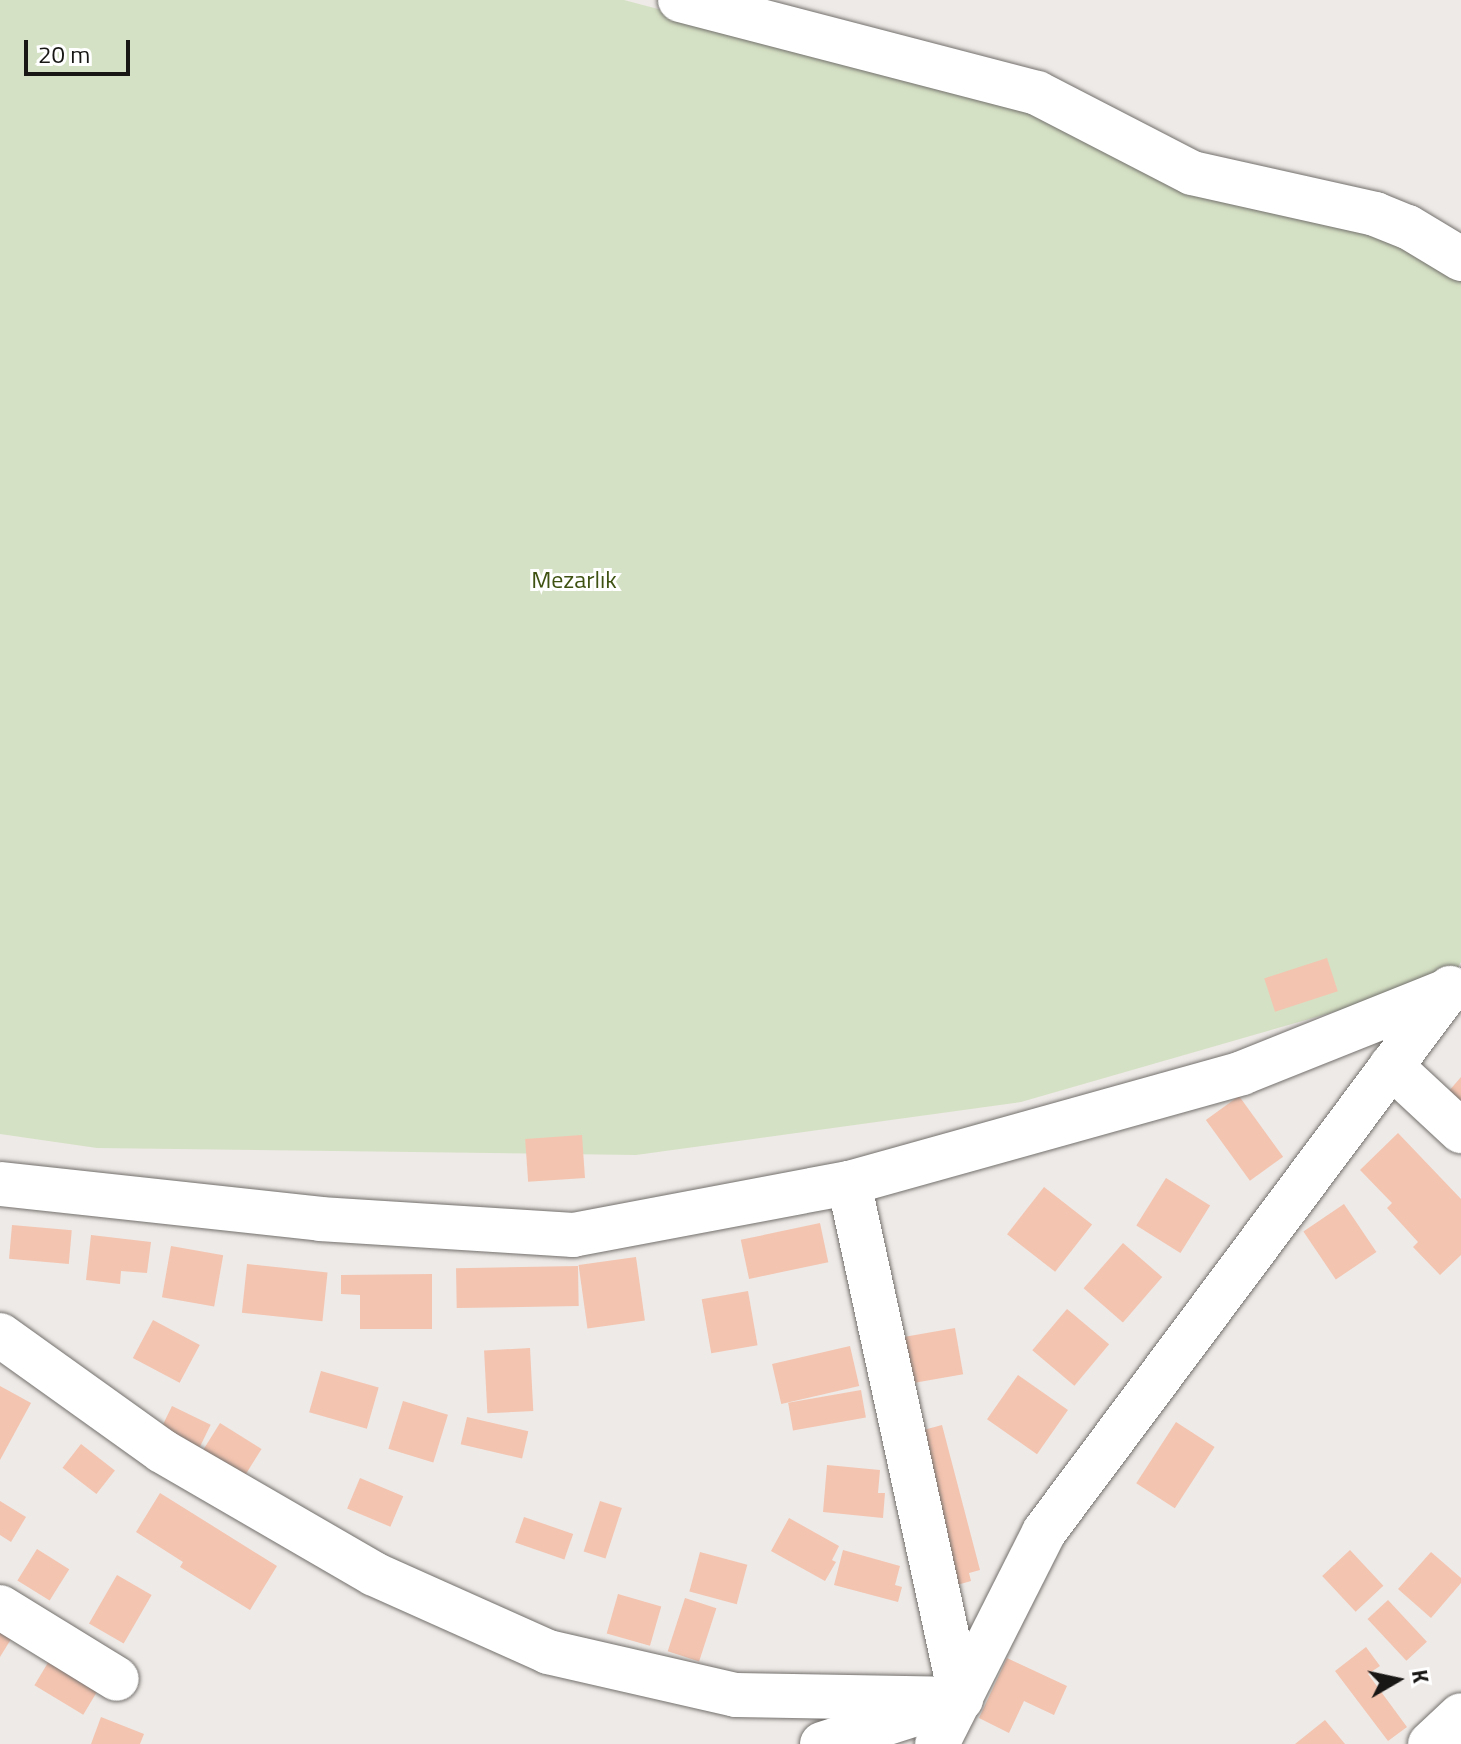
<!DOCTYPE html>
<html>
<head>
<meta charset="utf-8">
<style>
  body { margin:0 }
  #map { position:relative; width:1461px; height:1744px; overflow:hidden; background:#eeeae7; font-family:"Titillium Web",sans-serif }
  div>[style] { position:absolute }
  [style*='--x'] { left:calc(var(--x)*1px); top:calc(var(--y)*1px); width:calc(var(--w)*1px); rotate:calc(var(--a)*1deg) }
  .green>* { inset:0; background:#d5e1c4 }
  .building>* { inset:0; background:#f3c4b0; transform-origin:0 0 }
  .roads { filter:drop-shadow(0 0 2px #73706d) drop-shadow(0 0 2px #73706d) }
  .minor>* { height:44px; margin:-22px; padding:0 22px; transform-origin:22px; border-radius:22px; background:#fff }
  span { translate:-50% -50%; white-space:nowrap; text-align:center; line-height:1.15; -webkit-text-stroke:6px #fff; paint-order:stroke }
  .park-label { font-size:24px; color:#3f5212 }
  .north { position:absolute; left:1357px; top:1640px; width:80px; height:80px; -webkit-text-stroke:6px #fff; paint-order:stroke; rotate:81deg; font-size:22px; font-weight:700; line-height:32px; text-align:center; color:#181716 }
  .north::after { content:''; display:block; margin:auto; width:28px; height:36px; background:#181716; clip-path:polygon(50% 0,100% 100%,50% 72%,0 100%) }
  .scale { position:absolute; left:24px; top:40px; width:106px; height:36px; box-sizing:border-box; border:4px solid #181716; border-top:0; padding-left:10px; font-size:24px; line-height:28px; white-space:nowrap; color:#181716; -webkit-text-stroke:6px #fff; paint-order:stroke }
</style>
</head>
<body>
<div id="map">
  <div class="green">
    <div style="clip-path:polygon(0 0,624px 0,1053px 113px,1174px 189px,1410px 238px,1461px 275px,1461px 962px,1452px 978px,1021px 1102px,636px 1155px,97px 1148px,0 1134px)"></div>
  </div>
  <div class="building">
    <div style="left:1327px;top:958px;width:35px;height:66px;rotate:72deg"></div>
    <div style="clip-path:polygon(1461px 1077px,1461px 1116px,1442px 1099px)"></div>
    <div style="left:1239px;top:1096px;width:75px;height:41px;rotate:54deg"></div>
    <div style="clip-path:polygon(1398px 1133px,1461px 1199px,1461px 1255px,1440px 1275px,1413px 1247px,1418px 1242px,1387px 1208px,1392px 1203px,1360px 1170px)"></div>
    <div style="left:582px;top:1135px;width:43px;height:57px;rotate:86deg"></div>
    <div style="left:1166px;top:1178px;width:52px;height:56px;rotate:32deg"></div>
    <div style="left:1044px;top:1187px;width:61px;height:60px;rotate:38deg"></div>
    <div style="left:1344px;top:1204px;width:58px;height:49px;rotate:56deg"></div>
    <div style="left:820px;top:1223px;width:40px;height:81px;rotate:78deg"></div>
    <div style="left:12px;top:1225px;width:60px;height:34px;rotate:5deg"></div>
    <div style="clip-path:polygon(91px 1235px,151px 1242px,147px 1273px,121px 1271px,120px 1284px,86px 1280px)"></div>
    <div style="left:1123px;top:1243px;width:52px;height:60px;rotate:41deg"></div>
    <div style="left:171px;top:1246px;width:53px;height:52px;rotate:10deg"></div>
    <div style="left:636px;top:1257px;width:64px;height:58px;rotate:82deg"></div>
    <div style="left:247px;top:1264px;width:81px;height:49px;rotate:6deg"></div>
    <div style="left:578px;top:1266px;width:40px;height:122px;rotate:89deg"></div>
    <div style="clip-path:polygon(432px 1274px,432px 1329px,360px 1329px,360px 1295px,341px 1294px,341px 1275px)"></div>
    <div style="left:748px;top:1291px;width:55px;height:47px;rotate:80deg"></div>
    <div style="left:1067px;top:1309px;width:55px;height:54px;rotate:40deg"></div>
    <div style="left:153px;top:1320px;width:53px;height:43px;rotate:28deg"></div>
    <div style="left:955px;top:1328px;width:47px;height:65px;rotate:80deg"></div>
    <div style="left:850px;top:1346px;width:41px;height:80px;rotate:77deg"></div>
    <div style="left:530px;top:1348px;width:63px;height:46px;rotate:87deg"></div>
    <div style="left:321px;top:1371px;width:60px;height:43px;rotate:16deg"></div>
    <div style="left:1018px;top:1375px;width:61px;height:54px;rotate:35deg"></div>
    <div style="clip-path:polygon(0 1386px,31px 1403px,0 1460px)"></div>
    <div style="left:861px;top:1390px;width:28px;height:74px;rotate:80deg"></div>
    <div style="left:403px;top:1401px;width:47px;height:50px;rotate:17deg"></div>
    <div style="left:172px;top:1406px;width:43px;height:40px;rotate:26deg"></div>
    <div style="left:467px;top:1417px;width:63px;height:28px;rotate:13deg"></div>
    <div style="left:1176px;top:1422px;width:46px;height:73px;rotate:33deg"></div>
    <div style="left:220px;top:1423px;width:49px;height:41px;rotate:32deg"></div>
    <div style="clip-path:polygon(942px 1425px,980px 1570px,969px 1573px,971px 1581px,957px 1585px,909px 1434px)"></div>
    <div style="left:81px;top:1444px;width:43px;height:30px;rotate:38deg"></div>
    <div style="clip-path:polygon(827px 1465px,880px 1470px,878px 1493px,885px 1493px,883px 1518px,823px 1512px)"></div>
    <div style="left:360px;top:1478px;width:47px;height:33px;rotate:23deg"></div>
    <div style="clip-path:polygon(160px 1493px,277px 1566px,250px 1610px,180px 1567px,183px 1562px,136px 1532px)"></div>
    <div style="clip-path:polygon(0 1501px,26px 1517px,11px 1542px,0 1535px)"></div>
    <div style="left:600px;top:1501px;width:23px;height:53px;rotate:18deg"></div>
    <div style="left:524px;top:1517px;width:52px;height:27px;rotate:19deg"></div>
    <div style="clip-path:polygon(789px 1518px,839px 1546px,832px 1560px,836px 1562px,825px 1581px,771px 1551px)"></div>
    <div style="left:37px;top:1549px;width:38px;height:37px;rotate:32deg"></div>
    <div style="clip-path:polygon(843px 1550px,900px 1566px,895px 1585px,902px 1587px,898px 1602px,834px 1585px)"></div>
    <div style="left:1350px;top:1550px;width:49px;height:38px;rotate:47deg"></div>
    <div style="left:700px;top:1552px;width:49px;height:41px;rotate:15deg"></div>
    <div style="clip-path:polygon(1431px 1552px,1461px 1578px,1461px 1583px,1431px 1618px,1398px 1589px)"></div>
    <div style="left:117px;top:1575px;width:40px;height:56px;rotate:30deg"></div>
    <div style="left:618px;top:1594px;width:45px;height:41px;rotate:16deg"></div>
    <div style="left:685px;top:1598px;width:33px;height:56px;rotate:18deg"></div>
    <div style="left:1388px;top:1600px;width:57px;height:28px;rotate:47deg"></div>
    <div style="clip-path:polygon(0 1621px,16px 1631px,0 1657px)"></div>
    <div style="clip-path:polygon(1366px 1647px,1380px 1666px,1368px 1674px,1407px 1727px,1388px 1741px,1335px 1671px)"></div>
    <div style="left:55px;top:1651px;width:57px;height:40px;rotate:31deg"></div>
    <div style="clip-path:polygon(1007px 1658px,1067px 1686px,1054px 1715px,1024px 1701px,1009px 1733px,979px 1718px)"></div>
    <div style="clip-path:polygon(101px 1717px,144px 1734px,140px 1744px,91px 1744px)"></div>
    <div style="clip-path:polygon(1325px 1720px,1345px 1744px,1295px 1744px)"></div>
  </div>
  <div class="roads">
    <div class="minor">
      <div style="--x:680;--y:0;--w:369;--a:14.6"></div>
      <div style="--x:1037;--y:93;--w:174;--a:27.3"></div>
      <div style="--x:1192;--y:173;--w:188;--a:12.6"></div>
      <div style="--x:1375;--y:214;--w:35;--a:22"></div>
      <div style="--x:1408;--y:227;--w:62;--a:31.1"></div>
      <div style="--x:1391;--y:1066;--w:96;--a:42.9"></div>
      <div style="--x:849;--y:1183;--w:528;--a:77.75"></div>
      <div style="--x:0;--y:1184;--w:322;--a:6.2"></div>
      <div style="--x:320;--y:1219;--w:254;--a:3.6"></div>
      <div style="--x:573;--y:1235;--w:281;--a:-10.7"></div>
      <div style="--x:849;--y:1183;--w:408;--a:-15.6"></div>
      <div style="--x:1242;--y:1073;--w:223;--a:-21.8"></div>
      <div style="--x:0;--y:1335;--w:199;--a:35.6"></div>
      <div style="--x:162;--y:1451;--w:245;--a:30.1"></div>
      <div style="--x:374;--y:1574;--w:191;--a:24.1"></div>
      <div style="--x:548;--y:1652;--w:193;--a:12.9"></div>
      <div style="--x:736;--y:1695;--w:225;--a:1"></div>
      <div style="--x:0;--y:1607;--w:137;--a:31.6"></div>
      <div style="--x:822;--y:1744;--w:111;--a:-17.8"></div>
      <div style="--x:937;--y:1744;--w:237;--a:-63.2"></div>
      <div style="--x:1044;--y:1532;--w:679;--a:-53.27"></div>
      <div style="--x:1430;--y:1744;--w:42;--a:-43.1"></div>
    </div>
  </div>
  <div class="park-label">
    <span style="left:574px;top:580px">Mezarlık</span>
  </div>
  <div class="north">K</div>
  <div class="scale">20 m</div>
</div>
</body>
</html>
